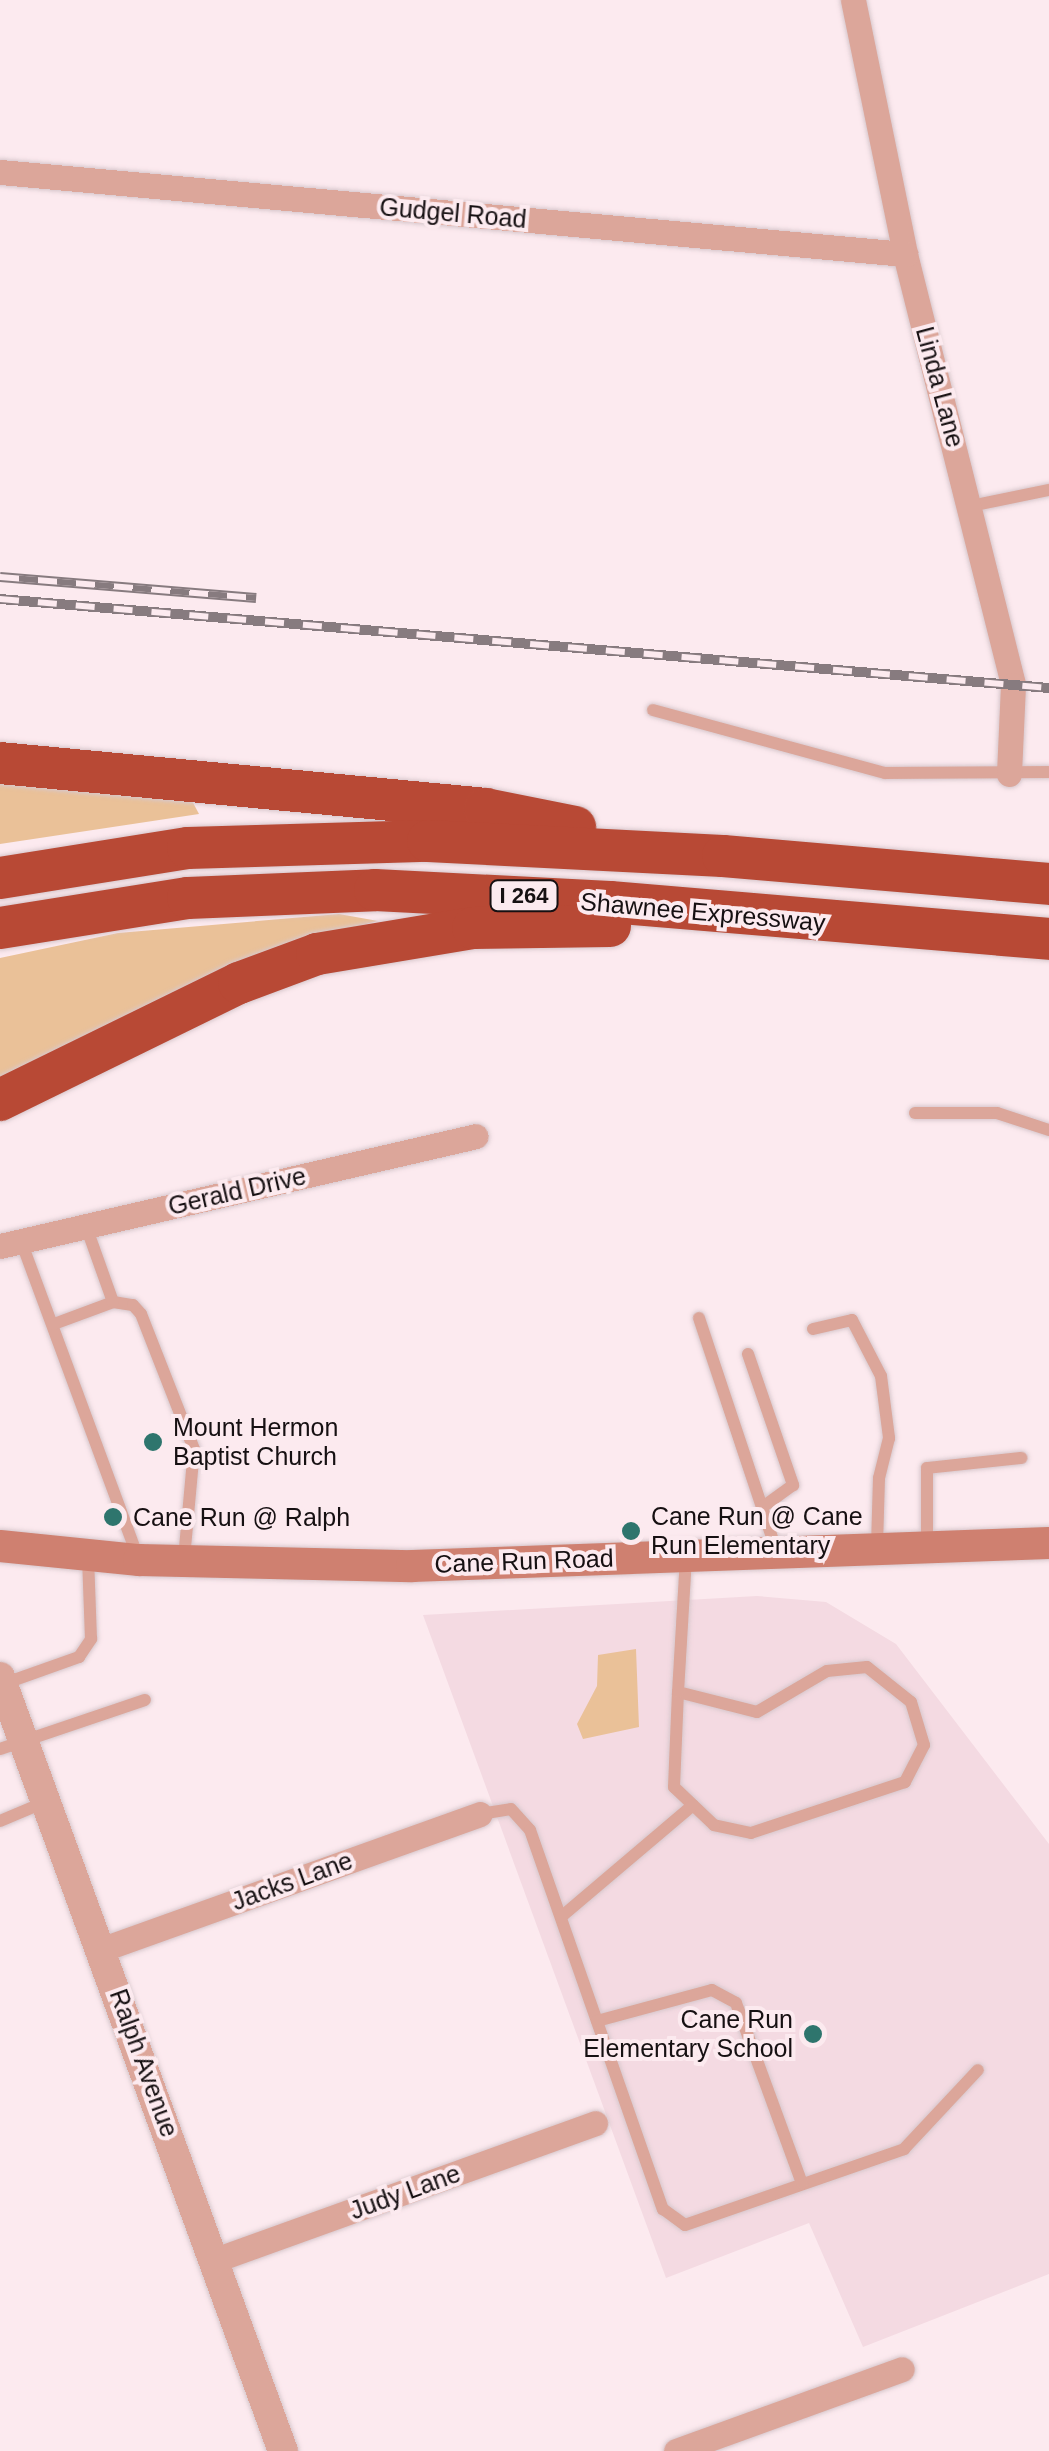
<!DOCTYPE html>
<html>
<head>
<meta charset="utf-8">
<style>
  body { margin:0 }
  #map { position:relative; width:1049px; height:2451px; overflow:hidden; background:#fceaef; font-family:Arial,sans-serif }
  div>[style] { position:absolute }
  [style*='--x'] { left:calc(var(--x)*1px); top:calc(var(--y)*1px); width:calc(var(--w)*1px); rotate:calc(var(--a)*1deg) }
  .built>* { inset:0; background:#f4dae2 }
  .green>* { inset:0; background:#eac198 }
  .roads { filter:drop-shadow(0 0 2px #d7c7cc) drop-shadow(0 0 2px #d7c7cc) }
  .service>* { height:12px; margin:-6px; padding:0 6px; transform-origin:6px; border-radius:6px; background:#dca69a }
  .minor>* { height:25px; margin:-12.5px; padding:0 12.5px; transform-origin:12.5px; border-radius:12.5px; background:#dca69a }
  .tertiary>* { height:30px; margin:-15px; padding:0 15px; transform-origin:15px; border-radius:15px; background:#dca69a }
  .secondary>* { height:32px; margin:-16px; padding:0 16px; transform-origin:16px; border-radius:16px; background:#cf8070 }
  .motorway>* { height:42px; margin:-21px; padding:0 21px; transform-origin:21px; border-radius:21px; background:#b84935 }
  .rail>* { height:10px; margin-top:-5px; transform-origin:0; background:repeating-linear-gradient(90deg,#fceaef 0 19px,#877b7f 0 38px); box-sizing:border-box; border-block:2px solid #877b7f }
  .dots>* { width:28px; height:28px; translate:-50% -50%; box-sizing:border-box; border:5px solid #fceaef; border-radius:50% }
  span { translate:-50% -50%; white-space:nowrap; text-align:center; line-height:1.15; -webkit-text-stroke:8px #fceaef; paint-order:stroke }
  .shield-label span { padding:2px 8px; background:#fceaef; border:2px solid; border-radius:8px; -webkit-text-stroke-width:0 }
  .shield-label { font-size:22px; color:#161012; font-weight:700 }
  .street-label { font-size:25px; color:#161012 }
  .poi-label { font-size:25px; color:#161012 }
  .left { translate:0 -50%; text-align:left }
  .right { translate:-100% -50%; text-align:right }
</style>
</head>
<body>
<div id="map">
  <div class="built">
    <div style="clip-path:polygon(757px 1596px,826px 1602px,896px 1644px,1049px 1844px,1049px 2274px,863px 2347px,809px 2223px,666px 2278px,423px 1615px)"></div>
  </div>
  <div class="green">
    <div style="clip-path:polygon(0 779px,190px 797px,199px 814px,0 844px)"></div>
    <div style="clip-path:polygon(339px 914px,378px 921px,312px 938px,0 1080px,0 958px,118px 933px)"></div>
    <div style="clip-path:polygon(636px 1649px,639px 1727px,583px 1739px,577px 1724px,597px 1686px,598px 1655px)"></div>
  </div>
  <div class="roads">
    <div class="service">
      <div style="--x:971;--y:506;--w:80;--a:-11.6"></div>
      <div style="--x:653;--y:710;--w:240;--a:15.2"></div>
      <div style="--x:885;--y:773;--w:164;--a:-0.3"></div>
      <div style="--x:915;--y:1113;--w:82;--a:0"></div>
      <div style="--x:997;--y:1113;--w:55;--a:18.1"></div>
      <div style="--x:21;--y:1241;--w:337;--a:69.7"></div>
      <div style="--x:113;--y:1302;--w:20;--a:9"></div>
      <div style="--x:133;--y:1305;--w:12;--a:48"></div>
      <div style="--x:141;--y:1314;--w:145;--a:68.6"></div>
      <div style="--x:194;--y:1449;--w:109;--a:95.2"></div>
      <div style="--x:699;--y:1318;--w:244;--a:71.6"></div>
      <div style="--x:54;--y:1324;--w:63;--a:-20.4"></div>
      <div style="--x:113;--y:1302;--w:81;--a:-109.6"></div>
      <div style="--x:813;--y:1329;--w:40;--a:-13"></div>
      <div style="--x:852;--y:1320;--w:63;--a:62.6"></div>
      <div style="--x:881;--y:1376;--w:63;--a:82.6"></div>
      <div style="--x:889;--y:1438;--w:41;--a:104"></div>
      <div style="--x:879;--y:1478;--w:68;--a:91.7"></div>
      <div style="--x:748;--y:1354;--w:139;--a:71"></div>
      <div style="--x:793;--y:1485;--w:36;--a:144"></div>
      <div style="--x:927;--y:1546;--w:78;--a:-90"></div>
      <div style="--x:927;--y:1468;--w:95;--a:-6.1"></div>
      <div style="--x:3;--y:1684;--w:81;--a:-19.6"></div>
      <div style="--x:79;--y:1657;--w:22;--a:-56"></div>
      <div style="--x:91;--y:1639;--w:83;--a:-92.1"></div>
      <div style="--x:678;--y:1692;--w:81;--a:14.2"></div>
      <div style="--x:757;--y:1712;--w:81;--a:-30.4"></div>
      <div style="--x:827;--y:1671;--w:40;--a:-5.7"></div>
      <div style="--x:867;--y:1667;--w:56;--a:38.5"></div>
      <div style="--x:911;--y:1702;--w:45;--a:73.2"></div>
      <div style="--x:924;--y:1745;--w:42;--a:117.2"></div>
      <div style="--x:905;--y:1782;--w:162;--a:161.7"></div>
      <div style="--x:751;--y:1833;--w:38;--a:-168"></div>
      <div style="--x:714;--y:1825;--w:55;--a:-136.5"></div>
      <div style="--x:674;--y:1787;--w:95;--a:-87.6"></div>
      <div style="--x:678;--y:1692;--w:135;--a:-86.6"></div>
      <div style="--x:0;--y:1749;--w:153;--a:-18.7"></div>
      <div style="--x:480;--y:1814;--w:31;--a:-9"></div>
      <div style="--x:511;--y:1809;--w:28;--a:48"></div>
      <div style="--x:530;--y:1830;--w:402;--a:70.7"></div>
      <div style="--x:663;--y:2209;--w:27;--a:36"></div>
      <div style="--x:685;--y:2225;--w:232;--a:-19.1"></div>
      <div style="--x:904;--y:2149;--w:108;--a:-46.9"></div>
      <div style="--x:0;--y:1821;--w:49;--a:-22.9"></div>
      <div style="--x:561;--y:1917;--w:173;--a:-40.3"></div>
      <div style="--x:597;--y:2021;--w:119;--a:-15.1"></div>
      <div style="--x:712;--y:1990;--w:27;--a:28"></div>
      <div style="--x:736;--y:2003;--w:192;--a:69.9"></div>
    </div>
    <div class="minor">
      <div style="--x:853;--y:0;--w:259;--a:78.4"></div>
      <div style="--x:905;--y:254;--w:444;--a:75.9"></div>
      <div style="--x:1013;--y:685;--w:89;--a:92.6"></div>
      <div style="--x:0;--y:172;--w:909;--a:5.18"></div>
      <div style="--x:0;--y:1246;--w:488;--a:-13"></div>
      <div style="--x:103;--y:1949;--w:400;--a:-19.7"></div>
      <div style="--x:215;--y:2260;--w:404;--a:-19.8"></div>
      <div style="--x:676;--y:2451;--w:240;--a:-19.9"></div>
    </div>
    <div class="tertiary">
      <div style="--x:0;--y:1677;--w:824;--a:69.92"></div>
    </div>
    <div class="secondary">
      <div style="--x:0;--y:1546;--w:140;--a:5.8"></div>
      <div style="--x:139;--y:1560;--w:273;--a:1.3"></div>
      <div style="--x:412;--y:1566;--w:637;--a:-2.07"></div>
    </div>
    <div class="motorway">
      <div style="--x:0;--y:763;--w:487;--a:5.4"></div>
      <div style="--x:485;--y:809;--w:92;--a:11.3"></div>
      <div style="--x:0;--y:878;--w:190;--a:-9.1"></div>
      <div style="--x:188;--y:848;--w:240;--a:-1.7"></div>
      <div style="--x:428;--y:841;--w:295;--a:2.9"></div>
      <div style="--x:723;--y:856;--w:327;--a:4.9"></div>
      <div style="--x:0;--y:928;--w:190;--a:-9.1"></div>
      <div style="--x:188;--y:898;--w:187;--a:-2.4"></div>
      <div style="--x:375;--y:890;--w:235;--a:2.9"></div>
      <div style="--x:610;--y:902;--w:441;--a:4.8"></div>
      <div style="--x:0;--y:1100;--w:266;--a:-26.1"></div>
      <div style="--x:239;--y:983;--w:83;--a:-20.4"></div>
      <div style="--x:317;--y:954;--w:158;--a:-9.5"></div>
      <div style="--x:473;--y:928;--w:137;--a:-0.8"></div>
    </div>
  </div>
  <div class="rail">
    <div style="--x:0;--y:577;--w:257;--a:4.7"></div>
    <div style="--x:0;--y:599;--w:1053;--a:4.85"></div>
  </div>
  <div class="dots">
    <div style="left:153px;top:1442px;background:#2e756d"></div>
    <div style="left:113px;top:1517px;background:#2e756d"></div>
    <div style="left:631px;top:1531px;background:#2e756d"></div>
    <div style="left:813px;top:2034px;background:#2e756d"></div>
  </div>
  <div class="shield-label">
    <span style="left:524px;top:896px">I 264</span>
  </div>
  <div class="street-label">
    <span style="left:453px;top:213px;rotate:5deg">Gudgel Road</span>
    <span style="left:940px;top:387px;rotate:75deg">Linda Lane</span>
    <span style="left:703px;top:912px;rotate:5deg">Shawnee Expressway</span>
    <span style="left:237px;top:1191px;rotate:-13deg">Gerald Drive</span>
    <span style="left:524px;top:1561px;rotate:-2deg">Cane Run Road</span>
    <span style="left:292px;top:1881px;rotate:-20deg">Jacks Lane</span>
    <span style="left:144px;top:2063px;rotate:70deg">Ralph Avenue</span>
    <span style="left:405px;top:2192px;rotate:-20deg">Judy Lane</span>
  </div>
  <div class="poi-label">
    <span class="left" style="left:173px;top:1442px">Mount Hermon<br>Baptist Church</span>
    <span class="left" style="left:133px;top:1517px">Cane Run @ Ralph</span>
    <span class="left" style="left:651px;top:1531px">Cane Run @ Cane<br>Run Elementary</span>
    <span class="right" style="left:793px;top:2034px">Cane Run<br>Elementary School</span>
  </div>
</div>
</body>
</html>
